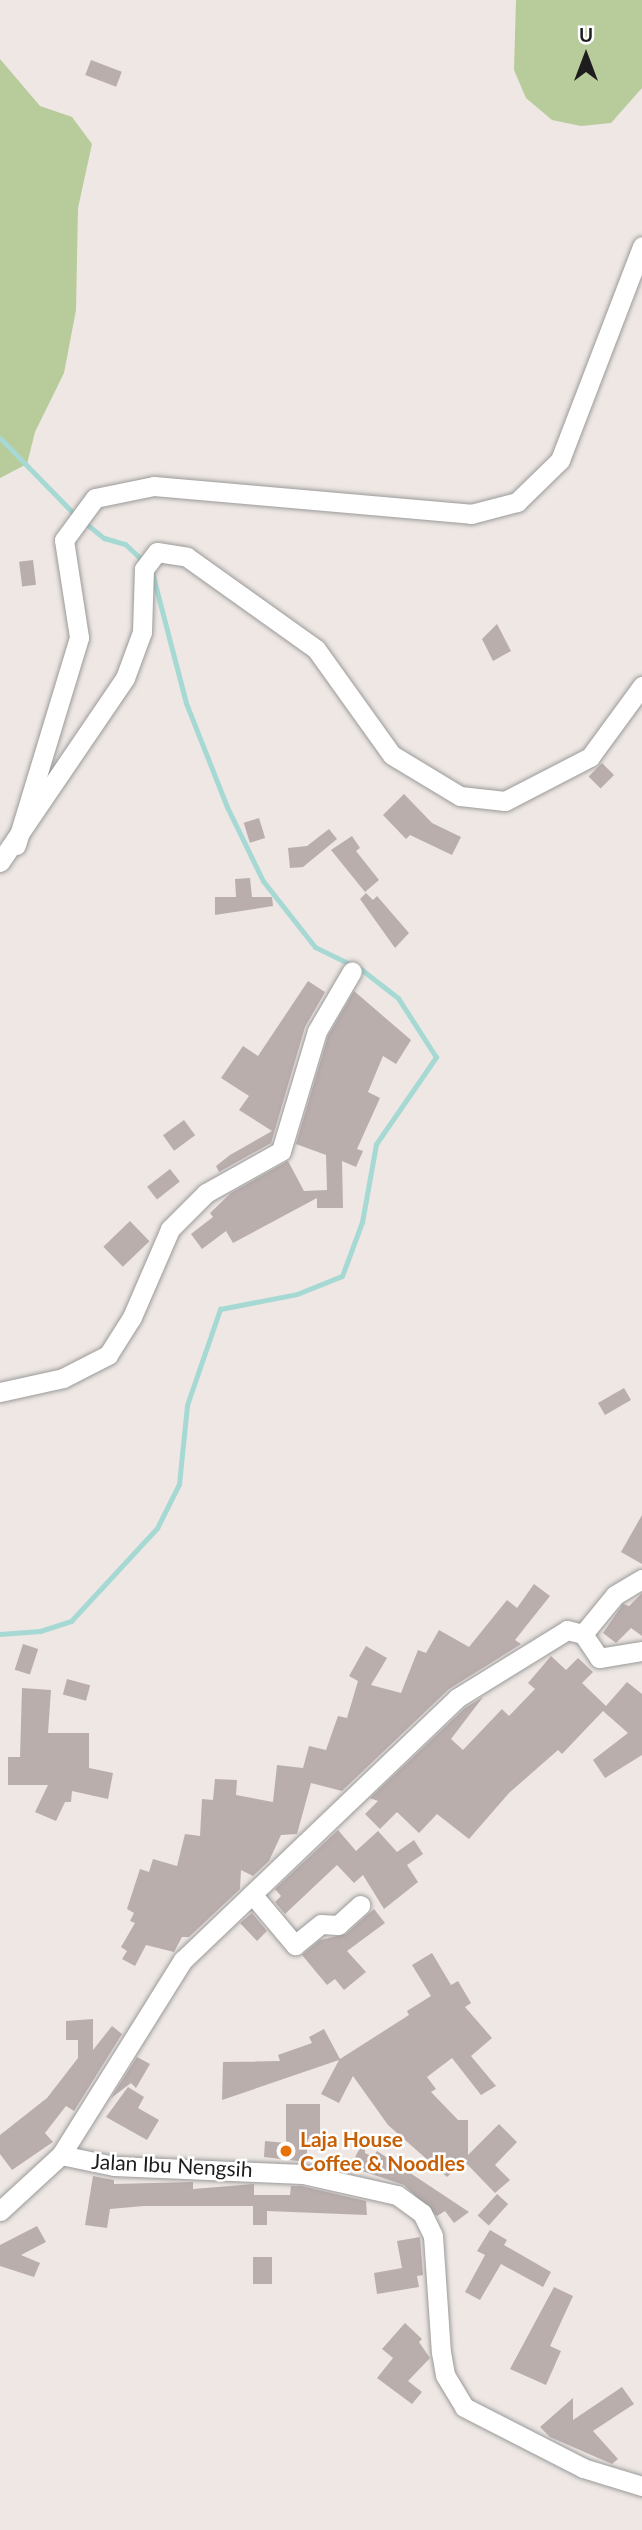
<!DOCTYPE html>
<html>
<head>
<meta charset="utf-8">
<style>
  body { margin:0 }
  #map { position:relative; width:642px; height:2530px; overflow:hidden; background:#eee7e3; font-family:Lato,sans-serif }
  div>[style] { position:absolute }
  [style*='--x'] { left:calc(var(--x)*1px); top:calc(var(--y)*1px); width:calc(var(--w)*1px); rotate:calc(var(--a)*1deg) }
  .forest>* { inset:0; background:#b8cb9a }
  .stream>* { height:5px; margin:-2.5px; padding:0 2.5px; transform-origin:2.5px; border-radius:2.5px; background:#a6d9d4 }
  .building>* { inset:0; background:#baaead; transform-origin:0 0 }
  .roads { filter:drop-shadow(0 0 2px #9a9a9a) drop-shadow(0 0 2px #9a9a9a) }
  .minor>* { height:19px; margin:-9.5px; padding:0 9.5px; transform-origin:9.5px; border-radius:9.5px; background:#fff }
  .dots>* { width:19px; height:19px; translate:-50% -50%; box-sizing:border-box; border:4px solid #fff; border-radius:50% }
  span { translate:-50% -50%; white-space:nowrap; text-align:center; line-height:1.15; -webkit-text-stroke:5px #fff; paint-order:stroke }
  .food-label { font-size:21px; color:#c56008; font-weight:700 }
  .left { translate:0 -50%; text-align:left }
  .street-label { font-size:21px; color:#1d1d1d }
  .north { position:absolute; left:551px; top:21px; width:70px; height:70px; -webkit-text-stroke:5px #fff; paint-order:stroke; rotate:0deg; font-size:19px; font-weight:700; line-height:28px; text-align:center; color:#1d1d1d }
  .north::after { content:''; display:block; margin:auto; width:24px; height:32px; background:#1d1d1d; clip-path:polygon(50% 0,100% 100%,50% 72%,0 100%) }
</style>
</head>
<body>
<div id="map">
  <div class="forest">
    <div style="clip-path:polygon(516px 0,642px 0,642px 88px,611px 123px,581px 126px,552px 120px,526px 98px,514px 70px)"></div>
    <div style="clip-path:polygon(0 59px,40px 106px,72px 117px,92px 144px,78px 208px,76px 310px,64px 373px,35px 432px,27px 464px,0 478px)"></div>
  </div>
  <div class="stream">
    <div style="--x:0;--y:438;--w:109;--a:45.7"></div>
    <div style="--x:84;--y:522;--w:26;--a:39"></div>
    <div style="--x:104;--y:538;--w:22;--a:16"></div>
    <div style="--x:125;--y:544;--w:26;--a:43"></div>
    <div style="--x:0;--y:1634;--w:40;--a:-4.3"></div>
    <div style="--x:40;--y:1631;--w:33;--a:-18"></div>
    <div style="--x:71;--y:1621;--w:127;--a:-47.2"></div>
    <div style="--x:157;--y:1528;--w:49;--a:-63.4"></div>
    <div style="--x:179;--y:1484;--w:79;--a:-84.2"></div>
    <div style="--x:187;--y:1405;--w:102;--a:-71"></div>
    <div style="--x:220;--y:1309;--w:78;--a:-11"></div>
    <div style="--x:297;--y:1294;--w:48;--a:-21.8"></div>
    <div style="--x:342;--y:1276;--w:58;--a:-69.7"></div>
    <div style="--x:362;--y:1222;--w:79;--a:-79.8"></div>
    <div style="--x:376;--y:1144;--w:106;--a:-55.4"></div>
    <div style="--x:436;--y:1057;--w:70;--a:-122.8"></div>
    <div style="--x:398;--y:998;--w:46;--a:-142.1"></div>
    <div style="--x:362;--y:970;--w:52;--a:-153.9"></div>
    <div style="--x:315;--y:947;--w:84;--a:-128.2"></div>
    <div style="--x:263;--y:881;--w:82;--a:-115.9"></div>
    <div style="--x:227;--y:807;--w:112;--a:-111.5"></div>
    <div style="--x:186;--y:703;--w:138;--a:-104.6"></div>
  </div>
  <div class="building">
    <div style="left:91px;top:60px;width:33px;height:16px;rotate:21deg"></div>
    <div style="left:33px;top:560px;width:25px;height:14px;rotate:83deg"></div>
    <div style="clip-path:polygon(497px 624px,511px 651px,493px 661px,482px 639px)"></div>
    <div style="left:602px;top:763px;width:17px;height:19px;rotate:45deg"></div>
    <div style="clip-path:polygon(404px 794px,432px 823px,461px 837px,452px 855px,410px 835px,406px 839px,383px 815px)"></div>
    <div style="left:259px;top:818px;width:21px;height:16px;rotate:73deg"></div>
    <div style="clip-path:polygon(329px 829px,337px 839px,303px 867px,290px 868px,288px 848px,307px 846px)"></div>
    <div style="clip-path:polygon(352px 836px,360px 848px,356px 851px,379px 880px,365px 892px,331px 850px)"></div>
    <div style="clip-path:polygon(250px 878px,252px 897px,272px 897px,273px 906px,215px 915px,215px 897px,236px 897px,235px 879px)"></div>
    <div style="clip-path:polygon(366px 893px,373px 900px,377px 896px,409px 933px,395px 948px,360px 899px)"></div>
    <div style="clip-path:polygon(308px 981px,325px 992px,305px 1027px,271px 1143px,219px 1172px,216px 1166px,230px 1155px,272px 1131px,239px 1110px,249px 1096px,221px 1078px,243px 1046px,258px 1056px)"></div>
    <div style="clip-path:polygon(354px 991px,411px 1040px,396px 1064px,383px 1056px,368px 1092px,380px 1098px,357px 1149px,363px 1151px,356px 1167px,342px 1161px,343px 1208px,317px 1208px,317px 1198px,233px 1243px,226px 1231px,202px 1249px,191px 1234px,213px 1217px,210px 1213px,231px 1193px,288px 1161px,304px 1191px,327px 1190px,326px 1155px,296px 1144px,328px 1036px)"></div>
    <div style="left:184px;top:1120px;width:19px;height:26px;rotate:54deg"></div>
    <div style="left:170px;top:1169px;width:16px;height:29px;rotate:52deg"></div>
    <div style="left:130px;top:1221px;width:28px;height:37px;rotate:46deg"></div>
    <div style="left:624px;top:1388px;width:14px;height:30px;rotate:60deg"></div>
    <div style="clip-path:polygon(642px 1515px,642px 1564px,621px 1552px)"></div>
    <div style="clip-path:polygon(534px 1584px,550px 1596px,515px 1640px,521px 1644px,449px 1689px,342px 1791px,311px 1783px,297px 1834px,281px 1835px,269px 1861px,253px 1876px,241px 1870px,240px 1889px,189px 1937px,182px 1937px,174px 1952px,146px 1945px,135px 1966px,122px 1959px,127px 1951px,121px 1947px,135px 1923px,130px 1921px,134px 1913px,127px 1909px,140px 1869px,149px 1872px,153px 1859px,177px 1866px,185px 1834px,200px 1836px,202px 1799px,213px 1800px,215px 1779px,237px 1780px,236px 1795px,273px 1802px,277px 1765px,303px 1768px,309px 1746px,326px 1750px,338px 1716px,347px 1718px,358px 1681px,349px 1676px,366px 1646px,387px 1658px,371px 1685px,401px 1693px,418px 1650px,426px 1653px,439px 1630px,469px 1647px,507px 1600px,517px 1608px)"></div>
    <div style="clip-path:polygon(642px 1593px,642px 1636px,631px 1628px,616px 1643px,603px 1633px,623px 1604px,629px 1606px)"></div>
    <div style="left:23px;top:1644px;width:16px;height:27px;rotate:18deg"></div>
    <div style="clip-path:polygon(551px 1656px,566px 1670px,578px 1658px,593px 1672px,582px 1683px,606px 1706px,627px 1682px,642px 1694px,642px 1755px,605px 1778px,593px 1760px,628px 1733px,603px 1711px,562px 1754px,558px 1750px,509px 1793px,469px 1839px,437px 1814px,419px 1833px,397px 1812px,380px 1829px,365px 1814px,378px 1801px,370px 1798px,465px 1708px,483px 1697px,451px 1739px,463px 1750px,502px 1709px,509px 1716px,535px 1689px,528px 1683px)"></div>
    <div style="left:67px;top:1679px;width:24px;height:16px;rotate:15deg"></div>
    <div style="clip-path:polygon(22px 1688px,51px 1690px,48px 1733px,89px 1733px,89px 1768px,113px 1773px,108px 1799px,72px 1791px,71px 1802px,65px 1802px,56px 1821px,35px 1812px,48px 1785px,8px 1785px,8px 1757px,20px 1757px)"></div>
    <div style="clip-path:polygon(338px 1830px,356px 1851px,378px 1831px,397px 1852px,414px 1840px,423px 1854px,407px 1865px,418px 1882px,384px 1909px,363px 1875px,354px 1883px,337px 1865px,285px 1914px,275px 1902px,281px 1896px,275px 1889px)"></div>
    <div style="clip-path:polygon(374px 1909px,385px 1923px,347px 1951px,366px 1972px,344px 1990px,335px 1979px,327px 1985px,302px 1955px,320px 1940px,346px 1934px)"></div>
    <div style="clip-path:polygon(252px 1913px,267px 1931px,257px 1941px,240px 1923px)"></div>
    <div style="clip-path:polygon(432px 1953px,451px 1985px,458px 1981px,471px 2003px,465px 2007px,492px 2038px,471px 2056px,496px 2086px,481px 2095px,452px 2058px,427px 2077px,436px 2089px,431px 2092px,458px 2120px,468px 2120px,468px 2155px,499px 2124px,517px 2142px,495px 2165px,510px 2180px,495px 2193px,464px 2161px,447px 2177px,388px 2125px,353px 2076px,339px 2103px,321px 2094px,339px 2060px,222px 2100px,223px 2062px,280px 2061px,278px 2055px,312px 2043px,309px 2037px,324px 2029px,340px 2059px,409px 2015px,407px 2011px,431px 1996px,412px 1965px)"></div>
    <div style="clip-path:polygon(93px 2019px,93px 2050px,112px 2026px,122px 2034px,74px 2111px,66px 2106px,45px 2133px,53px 2142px,12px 2170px,0 2154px,0 2135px,47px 2098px,78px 2058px,78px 2040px,66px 2040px,66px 2021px)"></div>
    <div style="clip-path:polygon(137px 2057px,150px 2064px,136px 2088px,131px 2083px,111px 2098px)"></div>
    <div style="clip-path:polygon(128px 2087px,144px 2097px,138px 2108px,159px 2120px,147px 2140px,106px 2117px)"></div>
    <div style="clip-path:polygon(286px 2104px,320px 2104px,320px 2139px,308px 2139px,306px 2162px,264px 2157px,265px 2141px,286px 2143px)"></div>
    <div style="clip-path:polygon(365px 2138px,365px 2153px,373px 2157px,377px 2151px,469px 2212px,454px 2223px,445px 2211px,437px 2216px,404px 2185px,350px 2167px)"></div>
    <div style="clip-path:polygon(93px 2176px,114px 2180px,114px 2184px,193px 2182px,193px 2189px,254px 2184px,254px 2195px,290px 2195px,291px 2186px,301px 2186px,366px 2201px,367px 2215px,267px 2211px,267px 2225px,253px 2225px,253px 2206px,144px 2206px,110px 2209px,107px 2228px,85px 2225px)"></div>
    <div style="left:497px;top:2194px;width:15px;height:29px;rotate:42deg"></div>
    <div style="clip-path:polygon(37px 2226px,46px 2242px,21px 2255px,40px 2263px,34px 2277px,0 2266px,0 2245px)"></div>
    <div style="clip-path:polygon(490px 2230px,507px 2240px,504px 2245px,551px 2272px,543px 2287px,501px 2264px,480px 2300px,465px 2292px,485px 2255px,477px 2251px)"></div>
    <div style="clip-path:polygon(420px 2237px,423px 2275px,417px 2276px,419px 2287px,377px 2294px,374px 2273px,402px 2268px,397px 2241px)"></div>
    <div style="left:253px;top:2257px;width:19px;height:27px"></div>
    <div style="clip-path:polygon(554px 2287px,573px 2296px,550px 2346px,561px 2351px,546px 2385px,510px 2369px)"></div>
    <div style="clip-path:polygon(405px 2323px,422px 2339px,419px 2342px,430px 2358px,408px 2381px,422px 2392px,412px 2404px,377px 2378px,393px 2358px,382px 2349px)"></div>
    <div style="clip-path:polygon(622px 2387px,634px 2404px,593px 2431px,618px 2459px,612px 2464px,550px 2437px,540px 2427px,573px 2398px,573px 2420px)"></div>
  </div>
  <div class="roads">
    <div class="minor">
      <div style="--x:16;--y:845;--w:217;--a:-73.1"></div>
      <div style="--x:79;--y:637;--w:98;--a:-98.8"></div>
      <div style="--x:64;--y:540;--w:52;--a:-53.6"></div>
      <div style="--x:95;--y:498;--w:60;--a:-11.5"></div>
      <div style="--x:154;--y:486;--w:318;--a:5"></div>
      <div style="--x:471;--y:514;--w:48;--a:-14.6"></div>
      <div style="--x:517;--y:502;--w:60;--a:-44.3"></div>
      <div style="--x:560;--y:460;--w:229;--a:-69"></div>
      <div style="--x:0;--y:862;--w:222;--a:-55.8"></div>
      <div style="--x:125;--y:678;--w:49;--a:-69.7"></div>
      <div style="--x:142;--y:632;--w:63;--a:-88.2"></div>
      <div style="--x:144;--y:569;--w:21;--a:-53"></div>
      <div style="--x:157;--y:552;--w:30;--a:9"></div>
      <div style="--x:187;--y:557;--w:158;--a:35.5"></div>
      <div style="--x:316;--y:649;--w:130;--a:54.4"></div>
      <div style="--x:392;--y:755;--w:79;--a:31.1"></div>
      <div style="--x:460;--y:796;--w:45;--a:6.3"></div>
      <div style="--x:505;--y:801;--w:96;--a:-27.4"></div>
      <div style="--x:590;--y:757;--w:88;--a:-53.8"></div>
      <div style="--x:0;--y:1392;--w:65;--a:-12.5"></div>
      <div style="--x:63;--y:1378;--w:51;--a:-27.1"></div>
      <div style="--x:108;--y:1355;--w:45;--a:-57.7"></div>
      <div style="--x:132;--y:1317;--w:96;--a:-66.6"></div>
      <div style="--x:170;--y:1229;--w:51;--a:-45"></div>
      <div style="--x:206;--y:1193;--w:86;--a:-29.2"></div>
      <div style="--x:281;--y:1151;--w:125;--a:-73.3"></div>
      <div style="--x:317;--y:1031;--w:69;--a:-59.7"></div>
      <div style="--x:583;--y:1634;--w:29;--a:56"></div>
      <div style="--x:599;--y:1658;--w:44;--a:-9.2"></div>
      <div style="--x:252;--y:1894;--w:67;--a:49.9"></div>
      <div style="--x:295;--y:1945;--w:33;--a:-39"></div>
      <div style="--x:321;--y:1924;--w:17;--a:3"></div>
      <div style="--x:338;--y:1925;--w:30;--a:-42"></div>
      <div style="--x:61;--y:2155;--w:54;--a:11.7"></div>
      <div style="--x:114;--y:2166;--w:189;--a:2.4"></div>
      <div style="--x:303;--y:2174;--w:96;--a:12.6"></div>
      <div style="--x:397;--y:2195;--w:31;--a:36"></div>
      <div style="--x:422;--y:2213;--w:25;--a:64"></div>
      <div style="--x:433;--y:2236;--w:116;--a:86.1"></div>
      <div style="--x:441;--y:2352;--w:23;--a:80"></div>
      <div style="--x:445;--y:2375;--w:37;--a:59"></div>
      <div style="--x:464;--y:2407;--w:134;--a:27.1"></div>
      <div style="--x:583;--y:2468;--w:62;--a:17"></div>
      <div style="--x:0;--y:2211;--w:83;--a:-42.6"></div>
      <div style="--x:61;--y:2155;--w:230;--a:-58"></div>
      <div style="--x:183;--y:1960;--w:379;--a:-43.7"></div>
      <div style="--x:457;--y:1698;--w:129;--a:-31.7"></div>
      <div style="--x:567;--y:1630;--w:16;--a:14"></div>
      <div style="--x:583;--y:1634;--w:50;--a:-50.6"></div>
      <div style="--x:615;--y:1595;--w:31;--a:-31"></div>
    </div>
  </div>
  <div class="dots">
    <div style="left:286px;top:2151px;background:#e8710a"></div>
  </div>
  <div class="food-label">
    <span class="left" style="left:300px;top:2151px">Laja House<br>Coffee &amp; Noodles</span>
  </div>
  <div class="street-label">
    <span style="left:172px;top:2165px;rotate:3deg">Jalan Ibu Nengsih</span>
  </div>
  <div class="north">U</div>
</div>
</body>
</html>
